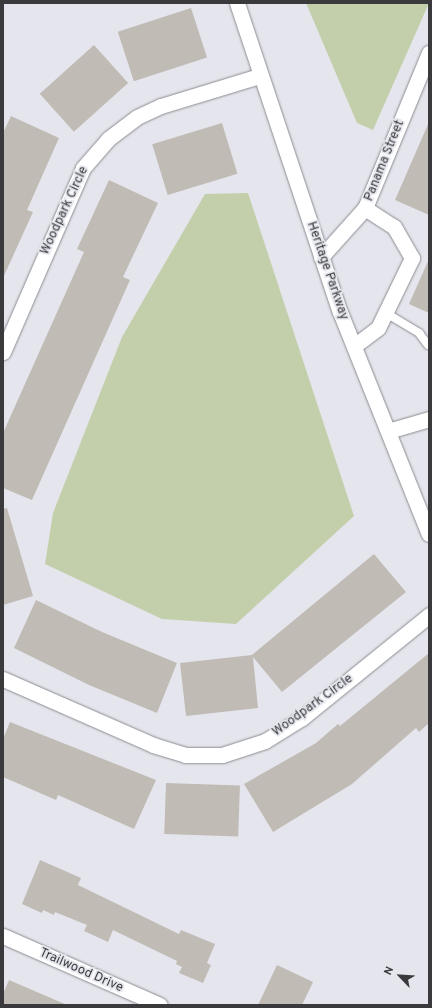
<!DOCTYPE html>
<html>
<head>
<meta charset="utf-8">
<style>
  body { margin:0 }
  #map { position:relative; width:432px; height:1008px; overflow:hidden; background:#e5e6ed; font-family:Overpass,sans-serif }
  div>[style] { position:absolute }
  [style*='--x'] { left:calc(var(--x)*1px); top:calc(var(--y)*1px); width:calc(var(--w)*1px); rotate:calc(var(--a)*1deg) }
  .green>* { inset:0; background:#c3cfab }
  .building>* { inset:0; background:#c1bbb6; transform-origin:0 0 }
  .roads { filter:drop-shadow(0 0 1px #8b8c92) drop-shadow(0 0 1px #8b8c92) }
  .lane>* { height:8px; margin:-4px; padding:0 4px; transform-origin:4px; border-radius:4px; background:#fff }
  .street>* { height:15px; margin:-7.5px; padding:0 7.5px; transform-origin:7.5px; border-radius:7.5px; background:#fff }
  span { translate:-50% -50%; white-space:nowrap; text-align:center; line-height:1.15; -webkit-text-stroke:3.5px #e5e6ed; paint-order:stroke }
  .street-label { font-size:13px; color:#3a3a3d }
  .frame { position:absolute; inset:0; border:4px solid #3a3a3d; pointer-events:none }
  .north { position:absolute; left:380px; top:956px; width:40px; height:40px; -webkit-text-stroke:3px #e5e6ed; paint-order:stroke; rotate:295deg; font-size:11px; font-weight:700; line-height:16px; text-align:center; color:#3a3a3d }
  .north::after { content:''; display:block; margin:auto; width:14px; height:18px; background:#3a3a3d; clip-path:polygon(50% 0,100% 100%,50% 72%,0 100%) }
</style>
</head>
<body>
<div id="map">
  <div class="green">
    <div style="clip-path:polygon(306px 3px,429px 3px,373px 130px,357px 123px)"></div>
    <div style="clip-path:polygon(248px 193px,354px 516px,236px 624px,162px 619px,45px 564px,53px 513px,122px 337px,205px 194px)"></div>
  </div>
  <div class="building">
    <div style="left:191px;top:8px;width:52px;height:77px;rotate:72deg"></div>
    <div style="left:94px;top:45px;width:51px;height:73px;rotate:48deg"></div>
    <div style="clip-path:polygon(11px 116px,59px 138px,27px 210px,33px 212px,3px 278px,3px 133px)"></div>
    <div style="clip-path:polygon(429px 122px,429px 215px,395px 200px)"></div>
    <div style="left:222px;top:123px;width:53px;height:73px;rotate:73deg"></div>
    <div style="clip-path:polygon(109px 180px,158px 203px,123px 277px,130px 280px,32px 500px,3px 488px,3px 433px,84px 252px,77px 249px)"></div>
    <div style="clip-path:polygon(429px 259px,429px 313px,409px 304px)"></div>
    <div style="clip-path:polygon(7px 508px,33px 596px,3px 605px,3px 509px)"></div>
    <div style="clip-path:polygon(374px 554px,406px 592px,282px 692px,253px 657px,258px 708px,186px 716px,180px 663px,252px 655px)"></div>
    <div style="clip-path:polygon(36px 600px,102px 632px,177px 663px,157px 713px,89px 685px,14px 648px)"></div>
    <div style="clip-path:polygon(429px 653px,429px 723px,419px 732px,416px 728px,352px 784px,273px 832px,244px 784px,316px 743px,338px 724px,340px 726px)"></div>
    <div style="clip-path:polygon(10px 722px,156px 780px,134px 829px,58px 795px,56px 800px,3px 777px,3px 739px)"></div>
    <div style="left:166px;top:783px;width:74px;height:51px;rotate:2deg"></div>
    <div style="clip-path:polygon(40px 860px,81px 878px,78px 885px,179px 934px,181px 930px,215px 944px,207px 963px,211px 965px,203px 983px,179px 973px,182px 967px,176px 964px,177px 961px,113px 930px,108px 942px,84px 931px,87px 925px,55px 912px,54px 915px,43px 910px,42px 913px,22px 904px)"></div>
    <div style="clip-path:polygon(277px 965px,313px 982px,302px 1005px,258px 1005px)"></div>
    <div style="clip-path:polygon(9px 980px,67px 1005px,3px 1005px,3px 994px)"></div>
  </div>
  <div class="roads">
    <div class="lane">
      <div style="--x:386;--y:313;--w:39;--a:31"></div>
      <div style="--x:419;--y:333;--w:15;--a:53"></div>
    </div>
    <div class="street">
      <div style="--x:237;--y:3;--w:326;--a:71.6"></div>
      <div style="--x:340;--y:312;--w:239;--a:68.2"></div>
      <div style="--x:321;--y:257;--w:66;--a:-48.1"></div>
      <div style="--x:365;--y:208;--w:168;--a:-67.6"></div>
      <div style="--x:354;--y:346;--w:30;--a:-37"></div>
      <div style="--x:378;--y:328;--w:78;--a:-64.1"></div>
      <div style="--x:412;--y:258;--w:36;--a:-120"></div>
      <div style="--x:394;--y:227;--w:35;--a:-147"></div>
      <div style="--x:3;--y:352;--w:201;--a:-66.5"></div>
      <div style="--x:83;--y:168;--w:38;--a:-49"></div>
      <div style="--x:108;--y:139;--w:36;--a:-37"></div>
      <div style="--x:137;--y:117;--w:26;--a:-25"></div>
      <div style="--x:161;--y:106;--w:102;--a:-17"></div>
      <div style="--x:388;--y:431;--w:43;--a:-16.3"></div>
      <div style="--x:3;--y:679;--w:164;--a:23.7"></div>
      <div style="--x:153;--y:745;--w:34;--a:17"></div>
      <div style="--x:185;--y:755;--w:37;--a:0"></div>
      <div style="--x:222;--y:755;--w:45;--a:-18"></div>
      <div style="--x:265;--y:741;--w:44;--a:-31.9"></div>
      <div style="--x:302;--y:718;--w:164;--a:-39"></div>
      <div style="--x:3;--y:936;--w:171;--a:23.7"></div>
    </div>
  </div>
  <div class="street-label">
    <span style="left:385px;top:161px;rotate:-68deg">Panama Street</span>
    <span style="left:65px;top:211px;rotate:-65deg">Woodpark Circle</span>
    <span style="left:327px;top:271px;rotate:71deg">Heritage Parkway</span>
    <span style="left:313px;top:706px;rotate:-36deg">Woodpark Circle</span>
    <span style="left:81px;top:971px;rotate:24deg">Trailwood Drive</span>
  </div>
  <div class="frame"></div>
  <div class="north">N</div>
</div>
</body>
</html>
